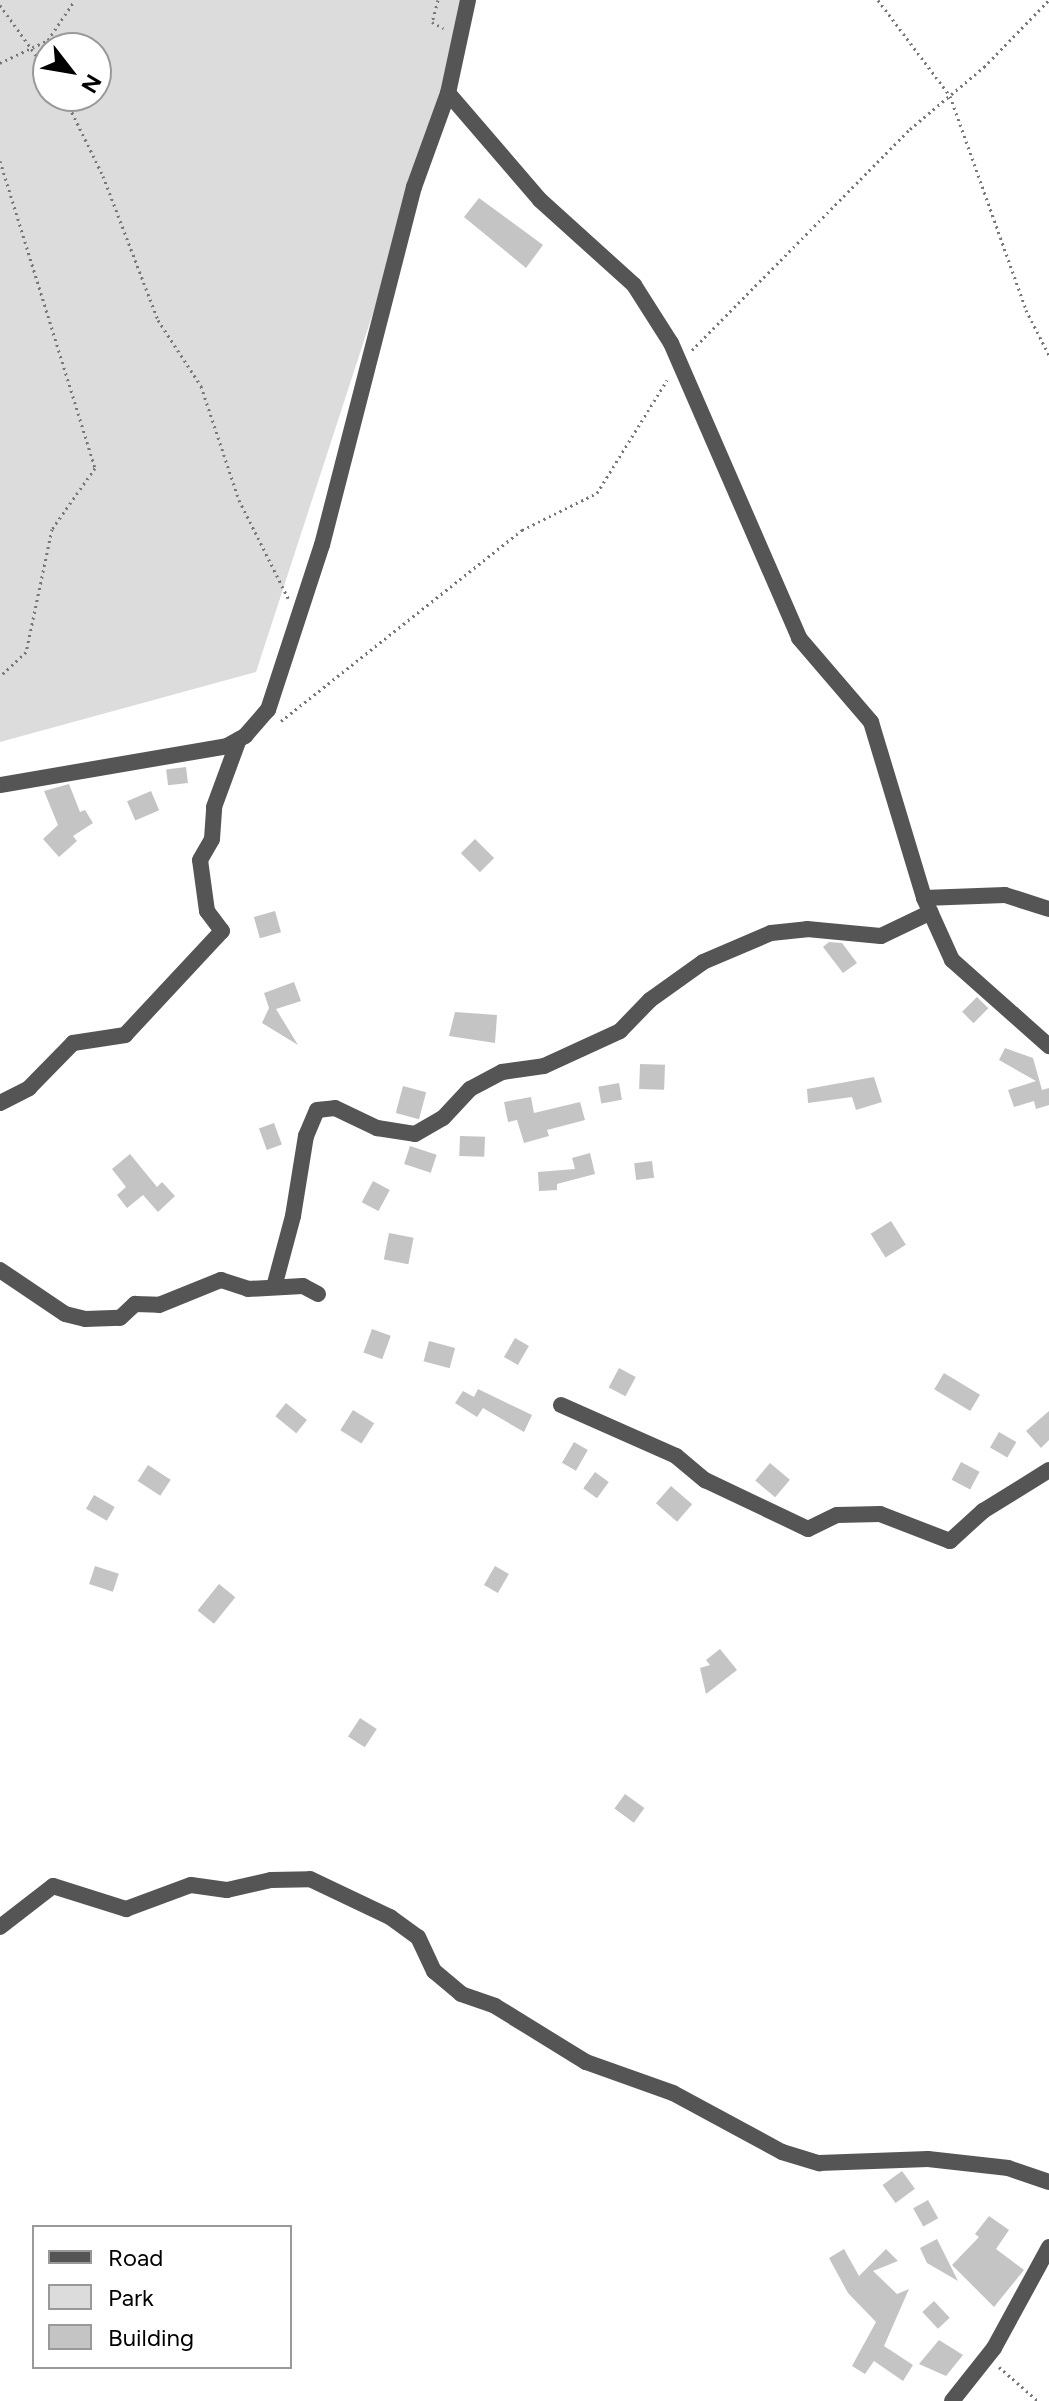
<!DOCTYPE html>
<html>
<head>
<meta charset="utf-8">
<style>
  body { margin:0 }
  #map { position:relative; width:1049px; height:2401px; overflow:hidden; background:#fff; font-family:Figtree,sans-serif }
  div>[style] { position:absolute }
  [style*='--x'] { left:calc(var(--x)*1px); top:calc(var(--y)*1px); width:calc(var(--w)*1px); rotate:calc(var(--a)*1deg) }
  .green>* { inset:0; background:#dcdcdc }
  .building>* { inset:0; background:#c4c4c4; transform-origin:0 0 }
  .path>* { height:3px; margin-top:-1.5px; transform-origin:0; background:repeating-linear-gradient(90deg,#777 0 2px,transparent 0 6px) }
  .minor>* { height:16px; margin:-8px; padding:0 8px; transform-origin:8px; border-radius:8px; background:#555 }
  span { translate:-50% -50%; white-space:nowrap; text-align:center; line-height:1.15; -webkit-text-stroke:6px #fff; paint-order:stroke }
  .legend { position:absolute; left:32px; top:2225px; width:260px; height:144px; box-sizing:border-box; background:#fff; border:2px solid #999; margin:0; padding:10px 14px; list-style:none; font-size:24px; color:#000 }
  .legend li { display:flex; align-items:center; gap:16px; height:40px }
  .legend b { width:40px; border:2px solid #999 }
  .north { position:absolute; left:32px; top:32px; width:80px; height:80px; box-sizing:border-box; background:#fff; border:2px solid #999; border-radius:50%; rotate:121deg; font-size:22px; font-weight:700; line-height:32px; text-align:center; color:#000 }
  .north::after { content:''; display:block; margin:auto; width:28px; height:36px; background:#000; clip-path:polygon(50% 0,100% 100%,50% 72%,0 100%) }
</style>
</head>
<body>
<div id="map">
  <div class="green">
    <div style="clip-path:polygon(evenodd,0 0,475px 0,256px 672px,0 742px,0 0,48px 48px,96px 48px,96px 96px,48px 96px,48px 48px)"></div>
  </div>
  <div class="building">
    <div style="clip-path:polygon(479px 198px,543px 245px,526px 268px,464px 217px)"></div>
    <div style="left:186px;top:767px;width:16px;height:20px;rotate:83deg"></div>
    <div style="clip-path:polygon(69px 784px,80px 812px,85px 810px,93px 823px,73px 836px,77px 841px,59px 857px,43px 839px,58px 825px,44px 791px)"></div>
    <div style="left:151px;top:791px;width:21px;height:26px;rotate:67deg"></div>
    <div style="left:475px;top:839px;width:27px;height:20px;rotate:45deg"></div>
    <div style="left:275px;top:911px;width:22px;height:22px;rotate:74deg"></div>
    <div style="clip-path:polygon(829px 942px,842px 943px,857px 963px,843px 973px,823px 947px)"></div>
    <div style="clip-path:polygon(294px 982px,301px 1001px,276px 1009px,298px 1045px,262px 1023px,269px 1008px,264px 993px)"></div>
    <div style="left:977px;top:997px;width:16px;height:21px;rotate:45deg"></div>
    <div style="clip-path:polygon(455px 1012px,497px 1015px,495px 1043px,449px 1036px)"></div>
    <div style="clip-path:polygon(1005px 1048px,1033px 1058px,1042px 1090px,1049px 1088px,1049px 1105px,1036px 1109px,1034px 1101px,1014px 1107px,1008px 1090px,1036px 1081px,999px 1060px)"></div>
    <div style="left:640px;top:1064px;width:25px;height:25px;rotate:2deg"></div>
    <div style="clip-path:polygon(874px 1077px,882px 1102px,856px 1110px,852px 1097px,808px 1103px,807px 1089px)"></div>
    <div style="left:619px;top:1083px;width:17px;height:21px;rotate:80deg"></div>
    <div style="left:403px;top:1086px;width:24px;height:28px;rotate:15deg"></div>
    <div style="clip-path:polygon(531px 1097px,534px 1113px,580px 1102px,585px 1120px,547px 1130px,549px 1136px,524px 1143px,517px 1120px,508px 1122px,504px 1102px)"></div>
    <div style="left:274px;top:1123px;width:23px;height:16px;rotate:70deg"></div>
    <div style="left:460px;top:1136px;width:25px;height:20px;rotate:2deg"></div>
    <div style="left:410px;top:1146px;width:28px;height:19px;rotate:18deg"></div>
    <div style="clip-path:polygon(590px 1153px,595px 1174px,557px 1184px,557px 1190px,539px 1191px,538px 1172px,575px 1169px,572px 1158px)"></div>
    <div style="clip-path:polygon(130px 1154px,157px 1187px,162px 1182px,175px 1196px,158px 1212px,143px 1195px,127px 1208px,117px 1195px,126px 1187px,112px 1169px)"></div>
    <div style="left:652px;top:1161px;width:17px;height:18px;rotate:83deg"></div>
    <div style="left:373px;top:1181px;width:19px;height:24px;rotate:28deg"></div>
    <div style="left:891px;top:1221px;width:28px;height:24px;rotate:58deg"></div>
    <div style="left:389px;top:1233px;width:25px;height:27px;rotate:11deg"></div>
    <div style="left:372px;top:1329px;width:20px;height:25px;rotate:20deg"></div>
    <div style="left:515px;top:1338px;width:16px;height:22px;rotate:30deg"></div>
    <div style="left:429px;top:1341px;width:27px;height:21px;rotate:15deg"></div>
    <div style="left:619px;top:1368px;width:19px;height:22px;rotate:28deg"></div>
    <div style="left:944px;top:1373px;width:42px;height:19px;rotate:31deg"></div>
    <div style="clip-path:polygon(478px 1389px,532px 1415px,524px 1432px,483px 1408px,477px 1417px,455px 1403px,463px 1391px,474px 1397px)"></div>
    <div style="left:286px;top:1403px;width:27px;height:17px;rotate:39deg"></div>
    <div style="left:353px;top:1410px;width:25px;height:24px;rotate:32deg"></div>
    <div style="clip-path:polygon(1049px 1411px,1049px 1440px,1041px 1448px,1026px 1431px)"></div>
    <div style="left:999px;top:1432px;width:20px;height:18px;rotate:30deg"></div>
    <div style="left:574px;top:1442px;width:16px;height:24px;rotate:30deg"></div>
    <div style="left:961px;top:1462px;width:21px;height:20px;rotate:28deg"></div>
    <div style="left:770px;top:1463px;width:26px;height:23px;rotate:40deg"></div>
    <div style="left:148px;top:1465px;width:27px;height:19px;rotate:33deg"></div>
    <div style="left:595px;top:1472px;width:17px;height:20px;rotate:36deg"></div>
    <div style="left:671px;top:1486px;width:28px;height:23px;rotate:41deg"></div>
    <div style="left:94px;top:1495px;width:24px;height:16px;rotate:30deg"></div>
    <div style="left:95px;top:1566px;width:25px;height:19px;rotate:18deg"></div>
    <div style="left:495px;top:1566px;width:16px;height:22px;rotate:30deg"></div>
    <div style="left:219px;top:1584px;width:21px;height:34px;rotate:39deg"></div>
    <div style="clip-path:polygon(720px 1649px,737px 1670px,706px 1694px,700px 1668px,710px 1665px,706px 1660px)"></div>
    <div style="left:360px;top:1718px;width:20px;height:22px;rotate:33deg"></div>
    <div style="left:625px;top:1794px;width:24px;height:18px;rotate:36deg"></div>
    <div style="left:902px;top:2171px;width:22px;height:24px;rotate:54deg"></div>
    <div style="left:928px;top:2200px;width:21px;height:17px;rotate:61deg"></div>
    <div style="clip-path:polygon(989px 2216px,1009px 2230px,996px 2249px,1024px 2270px,994px 2307px,952px 2265px,979px 2237px,975px 2234px)"></div>
    <div style="clip-path:polygon(937px 2239px,958px 2281px,927px 2263px,920px 2248px)"></div>
    <div style="clip-path:polygon(844px 2249px,859px 2276px,886px 2249px,898px 2261px,873px 2271px,897px 2294px,909px 2289px,884px 2346px,913px 2365px,903px 2381px,874px 2361px,865px 2374px,852px 2366px,876px 2322px,848px 2293px,829px 2258px)"></div>
    <div style="left:934px;top:2301px;width:23px;height:16px;rotate:47deg"></div>
    <div style="clip-path:polygon(939px 2340px,963px 2355px,946px 2376px,919px 2364px)"></div>
  </div>
  <div class="path">
    <div style="--x:438;--y:0;--w:23;--a:105"></div>
    <div style="--x:432;--y:22;--w:13;--a:29"></div>
    <div style="--x:878;--y:0;--w:120;--a:53.1"></div>
    <div style="--x:950;--y:96;--w:227;--a:70.4"></div>
    <div style="--x:1026;--y:310;--w:51;--a:62.9"></div>
    <div style="--x:0;--y:5;--w:82;--a:54.4"></div>
    <div style="--x:0;--y:63;--w:53;--a:-25.6"></div>
    <div style="--x:48;--y:40;--w:48;--a:-56"></div>
    <div style="--x:64;--y:96;--w:89;--a:64"></div>
    <div style="--x:103;--y:176;--w:154;--a:69.1"></div>
    <div style="--x:158;--y:320;--w:79;--a:56.9"></div>
    <div style="--x:201;--y:386;--w:120;--a:71.6"></div>
    <div style="--x:239;--y:500;--w:110;--a:63.4"></div>
    <div style="--x:0;--y:161;--w:321;--a:72.8"></div>
    <div style="--x:95;--y:468;--w:75;--a:125.2"></div>
    <div style="--x:52;--y:529;--w:126;--a:101.9"></div>
    <div style="--x:26;--y:652;--w:35;--a:137"></div>
    <div style="--x:692;--y:350;--w:310;--a:-45.4"></div>
    <div style="--x:910;--y:129;--w:97;--a:-40"></div>
    <div style="--x:984;--y:67;--w:93;--a:-45.9"></div>
    <div style="--x:281;--y:721;--w:308;--a:-38.4"></div>
    <div style="--x:522;--y:530;--w:84;--a:-26.3"></div>
    <div style="--x:597;--y:493;--w:133;--a:-58.2"></div>
    <div style="--x:999;--y:2367;--w:52;--a:41.1"></div>
  </div>
  <div class="minor">
    <div style="--x:468;--y:0;--w:95;--a:102.1"></div>
    <div style="--x:448;--y:93;--w:141;--a:49.3"></div>
    <div style="--x:540;--y:200;--w:127;--a:42.1"></div>
    <div style="--x:634;--y:285;--w:69;--a:57.5"></div>
    <div style="--x:671;--y:343;--w:322;--a:66.5"></div>
    <div style="--x:799;--y:638;--w:111;--a:49.4"></div>
    <div style="--x:871;--y:722;--w:184;--a:73.2"></div>
    <div style="--x:924;--y:898;--w:68;--a:65.7"></div>
    <div style="--x:952;--y:960;--w:130;--a:41.6"></div>
    <div style="--x:0;--y:785;--w:230;--a:-9.7"></div>
    <div style="--x:227;--y:746;--w:21;--a:-29"></div>
    <div style="--x:245;--y:736;--w:35;--a:-49"></div>
    <div style="--x:268;--y:710;--w:174;--a:-71.9"></div>
    <div style="--x:322;--y:545;--w:370;--a:-75.6"></div>
    <div style="--x:414;--y:187;--w:100;--a:-70.1"></div>
    <div style="--x:924;--y:898;--w:81;--a:-2.1"></div>
    <div style="--x:1005;--y:895;--w:46;--a:17.7"></div>
    <div style="--x:0;--y:1103;--w:33;--a:-27"></div>
    <div style="--x:29;--y:1088;--w:63;--a:-45.6"></div>
    <div style="--x:73;--y:1043;--w:53;--a:-8.7"></div>
    <div style="--x:125;--y:1035;--w:142;--a:-47"></div>
    <div style="--x:222;--y:931;--w:25;--a:-127"></div>
    <div style="--x:207;--y:911;--w:51;--a:-97.8"></div>
    <div style="--x:200;--y:860;--w:24;--a:-60"></div>
    <div style="--x:212;--y:839;--w:32;--a:-86"></div>
    <div style="--x:214;--y:807;--w:72;--a:-69.8"></div>
    <div style="--x:0;--y:1270;--w:78;--a:34.1"></div>
    <div style="--x:65;--y:1314;--w:21;--a:14"></div>
    <div style="--x:85;--y:1319;--w:35;--a:-2"></div>
    <div style="--x:120;--y:1318;--w:21;--a:-43"></div>
    <div style="--x:135;--y:1304;--w:24;--a:2"></div>
    <div style="--x:159;--y:1305;--w:67;--a:-22"></div>
    <div style="--x:221;--y:1280;--w:28;--a:18"></div>
    <div style="--x:248;--y:1289;--w:55;--a:-3.1"></div>
    <div style="--x:303;--y:1286;--w:17;--a:28"></div>
    <div style="--x:274;--y:1287;--w:73;--a:-75"></div>
    <div style="--x:293;--y:1216;--w:81;--a:-80.8"></div>
    <div style="--x:306;--y:1136;--w:28;--a:-67"></div>
    <div style="--x:317;--y:1110;--w:18;--a:-6"></div>
    <div style="--x:335;--y:1108;--w:47;--a:25.5"></div>
    <div style="--x:377;--y:1128;--w:38;--a:9"></div>
    <div style="--x:415;--y:1134;--w:32;--a:-30"></div>
    <div style="--x:443;--y:1118;--w:40;--a:-47"></div>
    <div style="--x:470;--y:1089;--w:36;--a:-28"></div>
    <div style="--x:502;--y:1072;--w:42;--a:-8.1"></div>
    <div style="--x:544;--y:1066;--w:84;--a:-24.7"></div>
    <div style="--x:620;--y:1031;--w:43;--a:-45.9"></div>
    <div style="--x:650;--y:1000;--w:65;--a:-35.6"></div>
    <div style="--x:703;--y:962;--w:74;--a:-23.1"></div>
    <div style="--x:771;--y:933;--w:36;--a:-6"></div>
    <div style="--x:807;--y:929;--w:74;--a:5.4"></div>
    <div style="--x:881;--y:936;--w:55;--a:-25.6"></div>
    <div style="--x:561;--y:1405;--w:126;--a:23.9"></div>
    <div style="--x:676;--y:1456;--w:38;--a:40"></div>
    <div style="--x:705;--y:1480;--w:114;--a:25.4"></div>
    <div style="--x:808;--y:1529;--w:32;--a:-26"></div>
    <div style="--x:837;--y:1515;--w:43;--a:-1.3"></div>
    <div style="--x:880;--y:1514;--w:75;--a:21.1"></div>
    <div style="--x:950;--y:1541;--w:45;--a:-42.3"></div>
    <div style="--x:983;--y:1511;--w:78;--a:-31.8"></div>
    <div style="--x:0;--y:1927;--w:67;--a:-37.7"></div>
    <div style="--x:53;--y:1886;--w:77;--a:17.5"></div>
    <div style="--x:126;--y:1909;--w:69;--a:-20.3"></div>
    <div style="--x:191;--y:1885;--w:36;--a:8"></div>
    <div style="--x:227;--y:1890;--w:45;--a:-12.8"></div>
    <div style="--x:271;--y:1880;--w:39;--a:-1"></div>
    <div style="--x:310;--y:1879;--w:89;--a:25.4"></div>
    <div style="--x:390;--y:1917;--w:34;--a:36"></div>
    <div style="--x:418;--y:1937;--w:38;--a:65"></div>
    <div style="--x:434;--y:1971;--w:35;--a:40"></div>
    <div style="--x:461;--y:1994;--w:36;--a:19"></div>
    <div style="--x:495;--y:2006;--w:107;--a:31.6"></div>
    <div style="--x:586;--y:2062;--w:92;--a:19.6"></div>
    <div style="--x:673;--y:2093;--w:124;--a:28.4"></div>
    <div style="--x:782;--y:2152;--w:39;--a:17"></div>
    <div style="--x:819;--y:2163;--w:109;--a:-2.1"></div>
    <div style="--x:928;--y:2159;--w:81;--a:6.4"></div>
    <div style="--x:1008;--y:2168;--w:43;--a:18.9"></div>
    <div style="--x:952;--y:2401;--w:68;--a:-51.6"></div>
    <div style="--x:994;--y:2348;--w:115;--a:-61.4"></div>
  </div>
  <ul class="legend">
  <li><b style="height:10px;background:#555"></b>Road</li>
  <li><b style="height:22px;background:#dcdcdc"></b>Park</li>
  <li><b style="height:22px;background:#c4c4c4"></b>Building</li>
  </ul>
  <div class="north">N</div>
</div>
</body>
</html>
